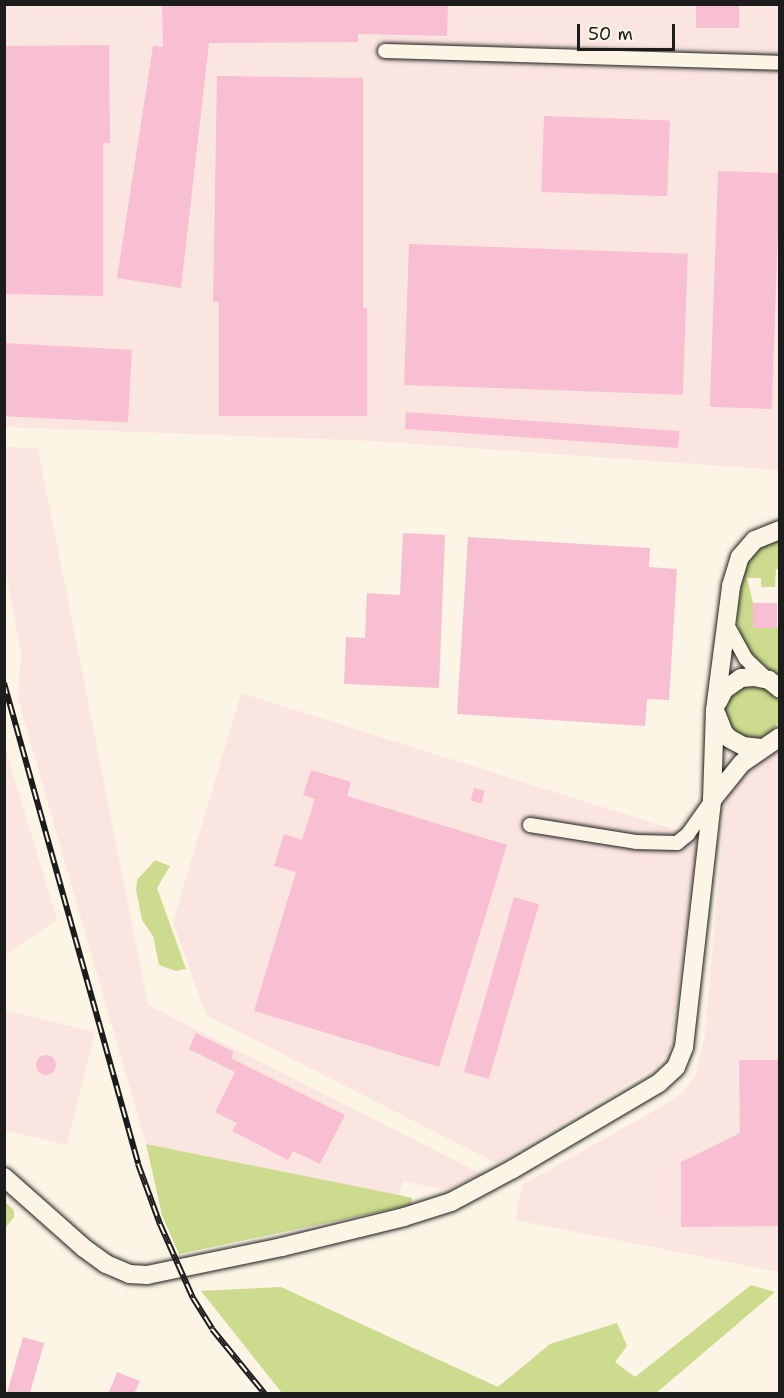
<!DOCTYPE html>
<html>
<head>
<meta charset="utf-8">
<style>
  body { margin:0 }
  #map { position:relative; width:784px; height:1398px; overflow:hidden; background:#fcf5e5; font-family:"Shantell Sans",sans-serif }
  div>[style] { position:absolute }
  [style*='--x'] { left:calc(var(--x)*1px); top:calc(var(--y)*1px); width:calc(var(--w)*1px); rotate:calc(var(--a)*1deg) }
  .built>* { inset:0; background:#fbe5e0 }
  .green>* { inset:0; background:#cddb8e }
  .round { border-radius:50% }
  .building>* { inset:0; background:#f8bfd3; transform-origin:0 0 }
  .roads { filter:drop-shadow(0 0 2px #1c1c1c) drop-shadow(0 0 2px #1c1c1c) }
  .street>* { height:14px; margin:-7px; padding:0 7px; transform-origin:7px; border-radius:7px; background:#fcf5e5 }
  .secondary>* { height:18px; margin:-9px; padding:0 9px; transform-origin:9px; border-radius:9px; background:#fcf5e5 }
  .rail>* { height:6px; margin-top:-3px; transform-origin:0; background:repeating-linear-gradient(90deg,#fcf5e5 0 11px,#1c1c1c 0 22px); box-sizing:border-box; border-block:2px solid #1c1c1c }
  span { translate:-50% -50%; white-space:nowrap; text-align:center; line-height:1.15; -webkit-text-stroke:4.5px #fcf5e5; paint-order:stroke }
  .frame { position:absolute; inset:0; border:6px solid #1c1c1c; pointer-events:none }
  .scale { position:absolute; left:577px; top:24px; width:98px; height:27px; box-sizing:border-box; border:3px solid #1c1c1c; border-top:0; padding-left:8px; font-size:18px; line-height:21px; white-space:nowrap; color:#1c1c1c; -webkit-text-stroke:4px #fcf5e5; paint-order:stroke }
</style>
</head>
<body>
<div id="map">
  <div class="built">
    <div style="clip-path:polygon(5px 5px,779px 5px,779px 470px,372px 441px,5px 427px)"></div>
    <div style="clip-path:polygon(4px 447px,38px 448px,148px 1005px,482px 1174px,444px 1190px,403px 1181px,399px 1195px,146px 1144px,18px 699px,21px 652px,5px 569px)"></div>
    <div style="clip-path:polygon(241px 693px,688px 834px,698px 843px,670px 1047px,657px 1066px,496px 1163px,206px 1015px,173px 922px)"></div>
    <div style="clip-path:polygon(5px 747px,57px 920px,5px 955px,4px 955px)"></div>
    <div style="clip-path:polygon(779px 749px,779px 1272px,515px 1220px,522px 1185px,668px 1103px,684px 1091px,696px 1074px,705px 1035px,726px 797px,739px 778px)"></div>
    <div style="clip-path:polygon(5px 1010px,95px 1032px,67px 1145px,5px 1130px)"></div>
  </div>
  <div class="green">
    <div style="clip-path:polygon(779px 539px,779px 569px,776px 569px,775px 587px,761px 587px,761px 578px,747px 578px,753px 603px,753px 627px,776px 628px,773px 624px,779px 629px,779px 680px,751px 653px,741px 636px,737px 620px,743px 566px,751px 554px,766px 543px)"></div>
    <div class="round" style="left:724px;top:683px;width:56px;height:56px"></div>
    <div style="clip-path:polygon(155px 860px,170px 866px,157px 888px,186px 969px,176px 971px,159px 965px,153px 936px,142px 920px,136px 890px,137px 880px)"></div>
    <div style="clip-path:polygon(146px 1144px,399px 1195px,412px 1198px,411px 1205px,179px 1254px,162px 1215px)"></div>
    <div style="clip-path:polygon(4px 1201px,14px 1210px,14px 1217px,5px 1228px)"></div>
    <div style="clip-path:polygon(751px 1285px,775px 1292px,655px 1394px,282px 1393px,201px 1291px,281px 1287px,498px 1387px,550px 1344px,617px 1323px,627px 1346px,615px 1362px,635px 1377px)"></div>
  </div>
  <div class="building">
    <div style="clip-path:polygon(162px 4px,448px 4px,447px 36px,358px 34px,358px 42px,209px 43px,181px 288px,117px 278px,153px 46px,163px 47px)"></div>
    <div style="left:696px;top:4px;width:43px;height:24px"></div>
    <div style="clip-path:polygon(109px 45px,110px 143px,103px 143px,103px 296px,4px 294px,4px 46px)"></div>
    <div style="clip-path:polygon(217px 76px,363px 78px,363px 308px,367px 308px,367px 416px,219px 416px,219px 302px,213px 302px)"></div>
    <div style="left:544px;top:116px;width:126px;height:76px;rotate:2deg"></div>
    <div style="left:718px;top:171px;width:62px;height:236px;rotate:2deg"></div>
    <div style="left:409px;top:244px;width:279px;height:141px;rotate:2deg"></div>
    <div style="left:4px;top:343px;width:128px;height:73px;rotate:3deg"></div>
    <div style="left:406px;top:412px;width:274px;height:17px;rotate:4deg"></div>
    <div style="clip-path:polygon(403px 533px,445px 535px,439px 688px,344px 684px,346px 637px,365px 638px,367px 593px,400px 595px)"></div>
    <div style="clip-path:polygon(468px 537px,650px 548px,649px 567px,677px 569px,669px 700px,647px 699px,645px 726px,457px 714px)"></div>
    <div style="left:753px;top:603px;width:24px;height:25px"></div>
    <div style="clip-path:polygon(311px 770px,351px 782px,347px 796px,507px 845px,439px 1067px,254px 1011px,296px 872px,274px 866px,284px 834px,302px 840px,315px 799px,303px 795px)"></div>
    <div style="left:474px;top:788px;width:11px;height:13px;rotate:15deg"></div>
    <div style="left:514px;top:897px;width:26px;height:182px;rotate:16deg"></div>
    <div style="clip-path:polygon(196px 1033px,234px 1052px,231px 1058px,345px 1115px,320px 1164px,293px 1151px,288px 1160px,232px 1131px,237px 1123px,215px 1112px,235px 1072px,189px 1049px)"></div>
    <div class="round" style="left:36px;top:1055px;width:20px;height:20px"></div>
    <div style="clip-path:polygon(739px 1060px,780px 1060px,780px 1226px,681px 1227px,681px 1162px,740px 1133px)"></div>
    <div style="left:23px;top:1337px;width:22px;height:60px;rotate:16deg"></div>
    <div style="clip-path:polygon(117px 1372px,140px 1381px,134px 1394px,108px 1394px)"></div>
  </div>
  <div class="roads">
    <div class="street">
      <div style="--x:385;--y:51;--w:395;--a:1.7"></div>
      <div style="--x:726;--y:623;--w:41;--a:60.9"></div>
      <div style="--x:746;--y:659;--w:29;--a:44"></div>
      <div style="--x:530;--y:825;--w:107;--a:9.1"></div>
      <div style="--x:636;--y:842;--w:41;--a:1.4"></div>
      <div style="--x:677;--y:843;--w:14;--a:-39"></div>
      <div style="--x:688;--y:834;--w:42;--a:-54.8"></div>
    </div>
    <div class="secondary">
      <div style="--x:718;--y:702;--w:13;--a:-63"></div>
      <div style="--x:724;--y:690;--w:21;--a:-35"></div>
      <div style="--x:741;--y:678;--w:13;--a:-4"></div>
      <div style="--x:754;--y:677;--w:15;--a:11"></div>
      <div style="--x:769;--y:680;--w:14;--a:39"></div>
      <div style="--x:717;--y:715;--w:19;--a:69"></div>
      <div style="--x:724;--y:733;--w:8;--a:45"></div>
      <div style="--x:730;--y:739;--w:15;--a:28"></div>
      <div style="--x:743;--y:746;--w:18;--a:6"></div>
      <div style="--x:712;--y:800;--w:48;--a:-51"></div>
      <div style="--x:742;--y:763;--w:46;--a:-34.4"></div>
      <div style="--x:4;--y:1177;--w:107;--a:41.6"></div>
      <div style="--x:84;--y:1248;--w:27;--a:36"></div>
      <div style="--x:106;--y:1264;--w:25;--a:23"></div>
      <div style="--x:129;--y:1274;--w:18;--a:3"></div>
      <div style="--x:147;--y:1275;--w:138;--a:-11.7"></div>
      <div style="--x:282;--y:1247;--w:126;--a:-13.8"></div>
      <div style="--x:404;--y:1217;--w:49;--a:-17.7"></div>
      <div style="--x:451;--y:1202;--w:70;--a:-28"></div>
      <div style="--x:513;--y:1169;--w:169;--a:-30.5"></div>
      <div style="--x:659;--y:1083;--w:23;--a:-43"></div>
      <div style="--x:676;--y:1067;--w:22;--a:-68"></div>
      <div style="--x:684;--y:1047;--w:249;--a:-83.5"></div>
      <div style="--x:712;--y:800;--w:90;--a:-88.1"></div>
      <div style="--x:715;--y:710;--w:125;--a:-82.6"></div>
      <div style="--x:731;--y:586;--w:30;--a:-73"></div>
      <div style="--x:740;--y:557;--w:23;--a:-49"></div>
      <div style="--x:755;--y:540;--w:27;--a:-22"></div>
    </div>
  </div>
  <div class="rail">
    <div style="--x:4;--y:683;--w:499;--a:74.4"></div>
    <div style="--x:138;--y:1164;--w:64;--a:69.9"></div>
    <div style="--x:160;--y:1224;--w:81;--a:66"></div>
    <div style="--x:193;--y:1298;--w:36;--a:58"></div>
    <div style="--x:212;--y:1329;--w:84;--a:50.8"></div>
  </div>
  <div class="frame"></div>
  <div class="scale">50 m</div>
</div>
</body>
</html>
